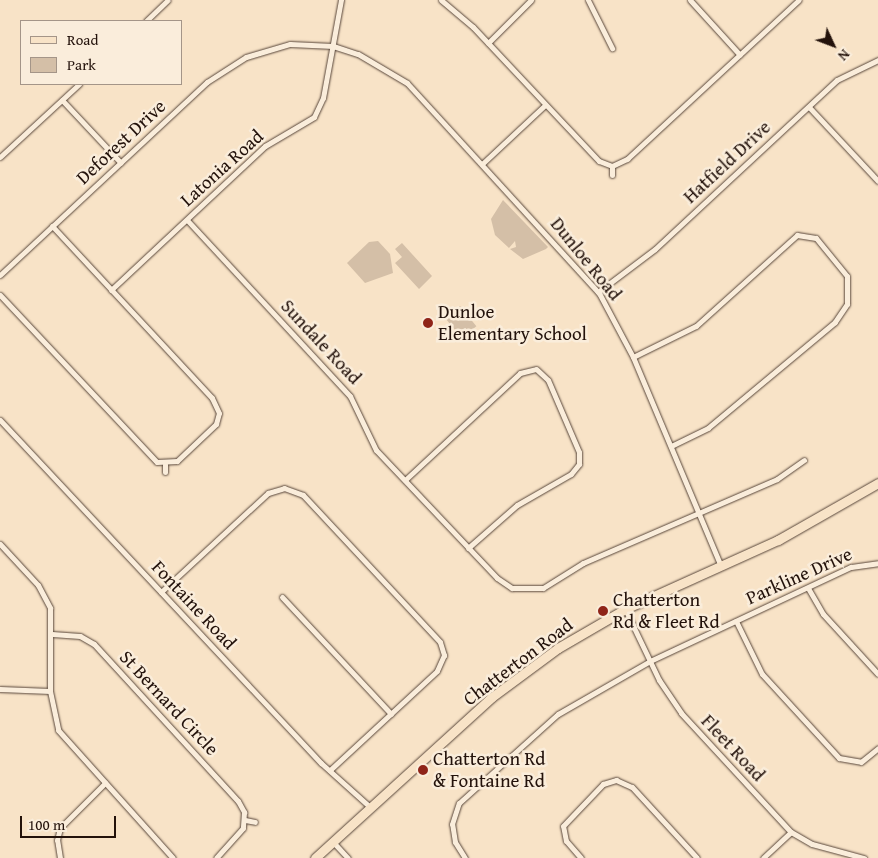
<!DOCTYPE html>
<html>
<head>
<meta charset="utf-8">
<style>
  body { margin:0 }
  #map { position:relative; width:878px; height:858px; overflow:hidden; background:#f8e3c7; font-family:"Gentium Book Plus",serif }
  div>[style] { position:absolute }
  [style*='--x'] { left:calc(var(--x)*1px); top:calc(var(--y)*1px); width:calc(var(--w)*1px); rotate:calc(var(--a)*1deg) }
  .green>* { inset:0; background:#d4bfa7; transform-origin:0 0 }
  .roads { filter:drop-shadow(0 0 1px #58463a) drop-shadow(0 0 1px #58463a) }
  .minor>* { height:5px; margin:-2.5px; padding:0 2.5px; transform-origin:2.5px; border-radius:2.5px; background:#faeddb }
  .primary>* { height:9px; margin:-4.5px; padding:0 4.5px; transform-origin:4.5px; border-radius:4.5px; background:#f8e3c7 }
  .dots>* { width:14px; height:14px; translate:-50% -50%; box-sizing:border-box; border:2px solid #faeddb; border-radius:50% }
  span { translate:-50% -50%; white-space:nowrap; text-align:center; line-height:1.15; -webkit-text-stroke:5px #faeddb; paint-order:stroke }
  .street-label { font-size:19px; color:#23120b }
  .poi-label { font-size:19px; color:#23120b }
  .left { translate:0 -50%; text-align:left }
  .legend { position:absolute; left:20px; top:20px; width:162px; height:65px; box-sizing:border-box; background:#faeddb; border:1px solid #a49588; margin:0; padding:6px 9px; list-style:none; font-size:15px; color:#23120b }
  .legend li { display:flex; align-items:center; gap:10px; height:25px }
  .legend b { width:25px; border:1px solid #a49588 }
  .north { position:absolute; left:808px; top:20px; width:50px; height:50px; -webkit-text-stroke:4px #faeddb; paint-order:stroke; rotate:133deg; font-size:14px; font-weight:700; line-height:20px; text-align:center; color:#23120b }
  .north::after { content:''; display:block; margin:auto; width:18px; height:22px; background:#23120b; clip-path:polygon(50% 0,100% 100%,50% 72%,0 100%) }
  .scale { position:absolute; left:20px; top:816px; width:96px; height:22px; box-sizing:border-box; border:2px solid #23120b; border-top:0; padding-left:6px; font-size:15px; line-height:18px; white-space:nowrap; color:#23120b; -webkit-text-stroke:4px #faeddb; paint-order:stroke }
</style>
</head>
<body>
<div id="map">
  <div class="green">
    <div style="clip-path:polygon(503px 200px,548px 247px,546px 249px,523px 259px,510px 249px,516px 247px,515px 241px,509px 248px,495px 235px,491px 219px)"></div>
    <div style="clip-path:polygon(378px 241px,390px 254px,393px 273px,365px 283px,347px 263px,369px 242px)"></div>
    <div style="clip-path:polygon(402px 243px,432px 276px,419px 289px,395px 263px,402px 257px,395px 249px)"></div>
    <div style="left:460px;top:306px;width:26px;height:19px;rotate:51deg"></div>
  </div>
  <div class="roads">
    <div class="minor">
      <div style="--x:441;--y:0;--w:42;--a:40.2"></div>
      <div style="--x:473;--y:27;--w:184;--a:46.8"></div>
      <div style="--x:599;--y:161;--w:14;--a:21"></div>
      <div style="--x:612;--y:166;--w:17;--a:-25"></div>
      <div style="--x:627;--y:159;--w:234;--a:-42.8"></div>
      <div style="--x:588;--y:0;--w:54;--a:63.4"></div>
      <div style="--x:690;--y:0;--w:74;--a:47.7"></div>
      <div style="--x:146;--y:21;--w:30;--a:-44"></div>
      <div style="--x:488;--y:43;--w:61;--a:-45"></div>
      <div style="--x:62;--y:100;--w:86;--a:46.9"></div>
      <div style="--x:809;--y:107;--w:101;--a:47"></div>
      <div style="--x:0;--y:157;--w:108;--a:-42.7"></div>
      <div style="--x:482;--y:164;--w:86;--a:-43.1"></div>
      <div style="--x:612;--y:166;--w:9;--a:90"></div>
      <div style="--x:187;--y:220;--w:240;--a:47.2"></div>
      <div style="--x:350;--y:396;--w:60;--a:64.3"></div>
      <div style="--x:376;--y:450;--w:176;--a:46.6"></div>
      <div style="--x:497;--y:578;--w:18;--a:34"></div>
      <div style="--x:512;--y:588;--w:31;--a:0"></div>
      <div style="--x:543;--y:588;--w:47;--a:-32"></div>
      <div style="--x:583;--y:563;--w:211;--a:-23.4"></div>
      <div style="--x:777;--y:479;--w:33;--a:-35"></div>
      <div style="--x:0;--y:275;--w:283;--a:-43"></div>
      <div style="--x:207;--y:82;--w:46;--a:-32.7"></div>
      <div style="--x:246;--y:57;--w:46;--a:-16.5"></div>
      <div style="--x:290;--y:44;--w:43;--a:2.7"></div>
      <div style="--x:333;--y:46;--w:26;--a:18"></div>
      <div style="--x:358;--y:54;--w:57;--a:30.6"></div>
      <div style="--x:407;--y:83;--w:285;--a:47.6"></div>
      <div style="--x:599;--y:293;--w:72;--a:62"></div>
      <div style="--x:633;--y:357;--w:227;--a:67.2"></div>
      <div style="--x:111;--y:290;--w:211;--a:-43.1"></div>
      <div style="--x:265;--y:146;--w:57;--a:-30.6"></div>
      <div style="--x:314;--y:117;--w:21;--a:-65"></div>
      <div style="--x:323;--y:98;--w:100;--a:-79.6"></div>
      <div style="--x:598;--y:292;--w:71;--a:-37"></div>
      <div style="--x:655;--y:249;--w:248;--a:-42.9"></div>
      <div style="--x:837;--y:80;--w:46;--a:-26"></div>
      <div style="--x:0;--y:295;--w:229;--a:46.8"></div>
      <div style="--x:157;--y:462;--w:20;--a:-3"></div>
      <div style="--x:177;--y:461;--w:54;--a:-43.5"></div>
      <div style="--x:216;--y:424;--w:11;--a:-75"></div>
      <div style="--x:219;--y:413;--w:17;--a:-115"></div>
      <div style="--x:212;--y:398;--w:235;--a:-132.9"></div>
      <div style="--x:633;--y:357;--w:70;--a:-26.2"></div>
      <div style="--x:696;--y:326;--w:136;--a:-42"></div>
      <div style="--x:797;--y:235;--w:19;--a:9"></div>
      <div style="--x:816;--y:238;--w:49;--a:50.8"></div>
      <div style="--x:847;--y:276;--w:28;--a:90"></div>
      <div style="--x:847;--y:304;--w:22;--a:124"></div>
      <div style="--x:835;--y:322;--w:165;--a:140.2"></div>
      <div style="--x:708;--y:428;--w:41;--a:154.1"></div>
      <div style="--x:0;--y:420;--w:470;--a:46.9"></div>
      <div style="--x:321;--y:763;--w:66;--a:41.9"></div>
      <div style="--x:165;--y:472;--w:8;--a:-90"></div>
      <div style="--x:405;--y:480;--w:157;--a:-42.9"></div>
      <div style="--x:520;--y:373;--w:16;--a:-14"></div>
      <div style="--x:0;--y:544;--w:56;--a:47.2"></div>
      <div style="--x:38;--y:585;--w:26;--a:62"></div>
      <div style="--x:50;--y:608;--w:83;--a:90"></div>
      <div style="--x:50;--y:691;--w:40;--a:78"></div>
      <div style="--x:58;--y:730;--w:172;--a:48.1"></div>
      <div style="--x:468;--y:548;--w:65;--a:-41.3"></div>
      <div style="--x:517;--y:505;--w:62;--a:-29.9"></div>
      <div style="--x:571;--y:474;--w:13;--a:-51"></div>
      <div style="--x:579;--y:464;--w:12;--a:-90"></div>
      <div style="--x:579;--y:452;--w:78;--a:-113.3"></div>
      <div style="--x:548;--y:380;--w:16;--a:-137"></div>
      <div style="--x:808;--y:588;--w:30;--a:60"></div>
      <div style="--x:823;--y:614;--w:81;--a:47.5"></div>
      <div style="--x:161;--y:592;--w:146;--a:-42.8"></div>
      <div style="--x:268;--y:493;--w:17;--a:-17"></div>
      <div style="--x:284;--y:488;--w:20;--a:20"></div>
      <div style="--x:303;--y:495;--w:201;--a:47"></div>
      <div style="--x:440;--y:642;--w:14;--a:73"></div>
      <div style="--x:444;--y:655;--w:17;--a:114"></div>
      <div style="--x:437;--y:671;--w:146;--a:137.2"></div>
      <div style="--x:282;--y:597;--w:160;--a:47"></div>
      <div style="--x:625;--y:609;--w:79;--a:64.4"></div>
      <div style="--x:659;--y:680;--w:40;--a:56"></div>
      <div style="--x:681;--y:713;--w:162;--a:47.3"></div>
      <div style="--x:791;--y:832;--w:24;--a:30"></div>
      <div style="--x:812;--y:844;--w:54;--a:15.1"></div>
      <div style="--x:736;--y:621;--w:59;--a:63.9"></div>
      <div style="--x:762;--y:674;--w:114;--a:47.5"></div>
      <div style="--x:839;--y:758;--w:22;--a:10"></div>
      <div style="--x:861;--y:762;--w:22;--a:-39"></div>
      <div style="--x:52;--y:634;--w:28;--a:4"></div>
      <div style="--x:80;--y:636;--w:16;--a:30"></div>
      <div style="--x:94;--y:644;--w:213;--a:47.5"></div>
      <div style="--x:238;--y:801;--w:13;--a:61"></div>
      <div style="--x:244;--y:812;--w:16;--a:94"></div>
      <div style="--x:243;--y:828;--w:40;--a:132"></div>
      <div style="--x:0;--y:689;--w:50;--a:2.3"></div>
      <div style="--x:245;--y:820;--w:10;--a:11"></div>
      <div style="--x:333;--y:842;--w:22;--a:47"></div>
      <div style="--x:60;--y:858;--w:18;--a:-99"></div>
      <div style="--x:57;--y:840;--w:12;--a:-76"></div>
      <div style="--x:60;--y:828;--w:64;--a:-45"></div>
      <div style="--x:465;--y:858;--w:19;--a:-122"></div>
      <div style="--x:455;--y:842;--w:18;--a:-99"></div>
      <div style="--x:452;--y:824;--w:22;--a:-72"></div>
      <div style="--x:459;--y:803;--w:133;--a:-42"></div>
      <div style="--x:558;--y:714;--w:106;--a:-29.9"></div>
      <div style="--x:650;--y:661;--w:222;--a:-25.1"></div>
      <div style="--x:851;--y:567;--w:27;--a:-8"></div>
      <div style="--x:581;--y:858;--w:23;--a:-131"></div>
      <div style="--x:566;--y:841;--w:15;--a:-101"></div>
      <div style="--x:563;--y:826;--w:58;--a:-46.4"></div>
      <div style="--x:603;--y:784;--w:14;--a:-17"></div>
      <div style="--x:616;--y:780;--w:17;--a:24"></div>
      <div style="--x:632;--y:787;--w:96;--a:47.5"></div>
      <div style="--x:763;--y:858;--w:38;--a:-43"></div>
    </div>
    <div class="primary">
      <div style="--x:315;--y:858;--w:239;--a:-42.3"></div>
      <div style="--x:492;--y:697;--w:82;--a:-36.6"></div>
      <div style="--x:558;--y:648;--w:78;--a:-30.2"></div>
      <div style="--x:625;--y:609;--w:168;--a:-24.3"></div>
      <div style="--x:778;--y:540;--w:115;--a:-29.7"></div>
    </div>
  </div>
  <div class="dots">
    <div style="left:428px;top:323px;background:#8f2418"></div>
    <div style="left:603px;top:611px;background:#8f2418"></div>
    <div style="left:423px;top:770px;background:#8f2418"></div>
  </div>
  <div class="street-label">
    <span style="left:121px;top:142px;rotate:-43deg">Deforest Drive</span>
    <span style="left:727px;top:162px;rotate:-43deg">Hatfield Drive</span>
    <span style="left:222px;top:168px;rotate:-42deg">Latonia Road</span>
    <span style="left:586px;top:259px;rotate:51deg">Dunloe Road</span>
    <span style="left:321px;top:342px;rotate:47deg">Sundale Road</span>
    <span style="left:799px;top:576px;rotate:-24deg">Parkline Drive</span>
    <span style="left:194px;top:605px;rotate:47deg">Fontaine Road</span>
    <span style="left:518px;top:662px;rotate:-37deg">Chatterton Road</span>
    <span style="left:169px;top:703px;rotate:47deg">St Bernard Circle</span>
    <span style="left:733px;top:748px;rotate:47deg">Fleet Road</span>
  </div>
  <div class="poi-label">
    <span class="left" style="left:438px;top:323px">Dunloe<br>Elementary School</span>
    <span class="left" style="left:613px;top:611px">Chatterton<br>Rd &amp; Fleet Rd</span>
    <span class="left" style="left:433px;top:770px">Chatterton Rd<br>&amp; Fontaine Rd</span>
  </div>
  <ul class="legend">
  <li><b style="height:6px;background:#f8e3c7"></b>Road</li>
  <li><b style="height:14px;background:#d4bfa7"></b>Park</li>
  </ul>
  <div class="north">N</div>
  <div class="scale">100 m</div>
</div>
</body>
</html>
